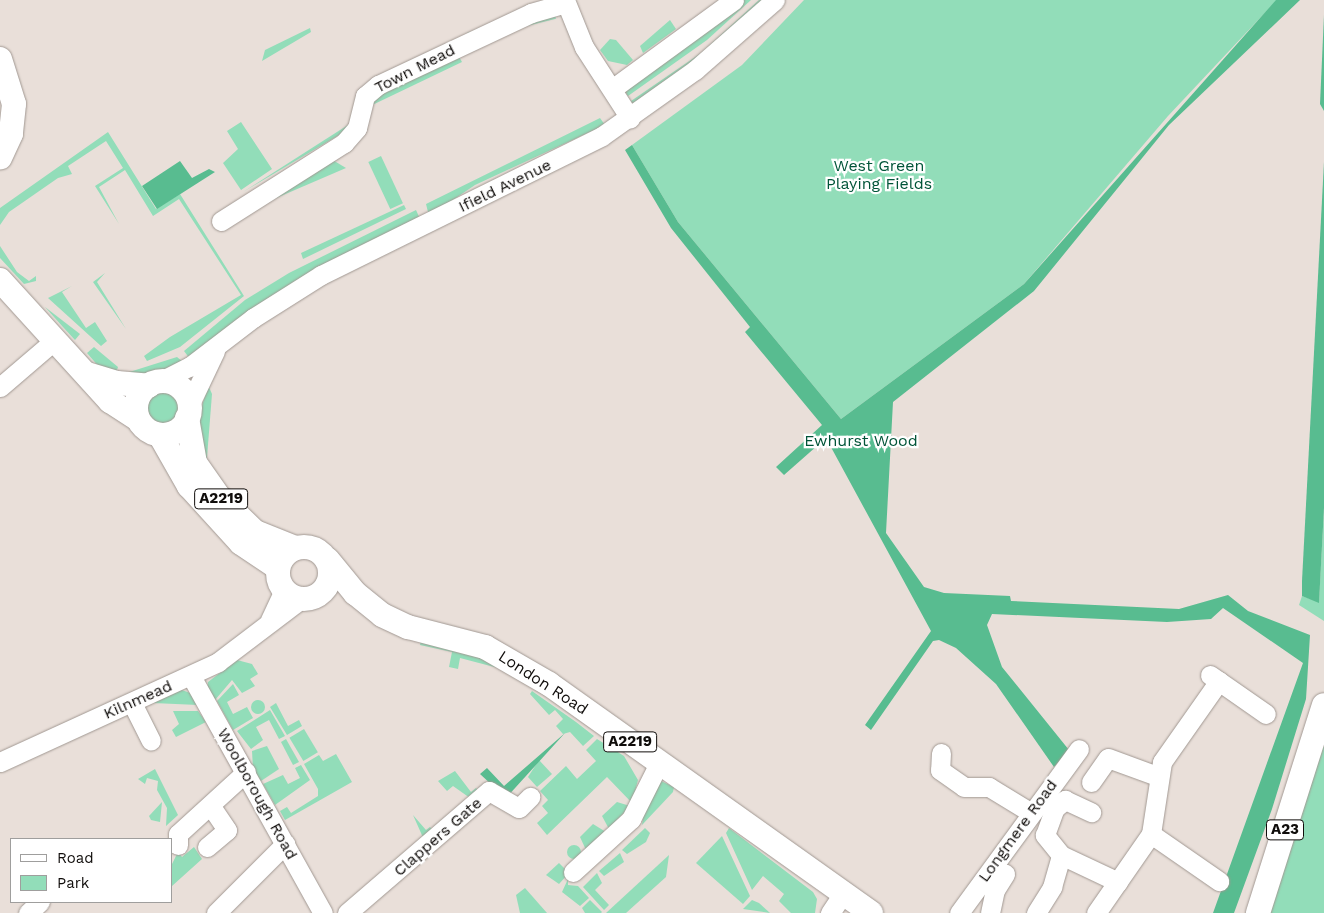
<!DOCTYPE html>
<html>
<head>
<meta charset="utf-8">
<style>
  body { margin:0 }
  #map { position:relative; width:1324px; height:913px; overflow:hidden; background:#e9dfd9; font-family:"Work Sans",sans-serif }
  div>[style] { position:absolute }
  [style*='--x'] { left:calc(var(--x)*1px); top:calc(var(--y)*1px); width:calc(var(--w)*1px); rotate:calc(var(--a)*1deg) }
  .green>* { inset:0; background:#92ddb9; transform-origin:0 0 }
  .round { border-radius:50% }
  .forest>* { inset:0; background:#58bc90 }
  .roads { filter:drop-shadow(0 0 1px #a19892) drop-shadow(0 0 1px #a19892) }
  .minor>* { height:19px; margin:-9.5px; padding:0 9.5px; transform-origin:9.5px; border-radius:9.5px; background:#fff }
  .major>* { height:24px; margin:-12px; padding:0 12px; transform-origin:12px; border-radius:12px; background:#fff }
  .major>.ring { margin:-12px; padding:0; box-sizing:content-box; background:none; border:24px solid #fff; border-radius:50% }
  span { translate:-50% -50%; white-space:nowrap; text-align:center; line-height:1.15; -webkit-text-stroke:4.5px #fff; paint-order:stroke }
  .shield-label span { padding:1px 4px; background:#fff; border:1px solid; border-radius:4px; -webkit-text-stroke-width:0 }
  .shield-label { font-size:15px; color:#100d0b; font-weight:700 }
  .street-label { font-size:16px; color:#100d0b }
  .park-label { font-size:16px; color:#005438 }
  .legend { position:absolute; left:10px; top:838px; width:162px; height:65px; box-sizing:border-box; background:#fff; border:1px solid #9f9e9d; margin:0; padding:6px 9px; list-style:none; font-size:15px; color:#100d0b }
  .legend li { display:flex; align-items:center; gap:10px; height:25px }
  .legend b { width:25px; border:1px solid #9f9e9d }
</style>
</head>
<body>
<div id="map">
  <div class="green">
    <div style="clip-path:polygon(741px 0,751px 0,707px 40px,628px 96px,622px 87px)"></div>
    <div style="clip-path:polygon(759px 0,763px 0,693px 64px,634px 105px,631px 101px,701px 53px)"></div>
    <div style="clip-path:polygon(804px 0,1276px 0,1276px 1px,1168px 116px,1024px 284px,841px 419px,678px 222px,632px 145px,742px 65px)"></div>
    <div style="left:554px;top:11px;width:8px;height:89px;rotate:76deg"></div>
    <div style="clip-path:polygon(670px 20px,676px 29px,643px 53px,640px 46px)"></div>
    <div style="clip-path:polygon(310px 28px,311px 32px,262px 61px,265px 50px)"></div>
    <div style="clip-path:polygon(610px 39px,616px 40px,633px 60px,627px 65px,608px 61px,600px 50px)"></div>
    <div style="clip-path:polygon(457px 53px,462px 62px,366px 108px,367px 100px)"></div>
    <div style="clip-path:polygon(600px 118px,605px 125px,475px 185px,429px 216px,426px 204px)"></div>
    <div style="clip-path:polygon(241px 122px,272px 169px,241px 190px,223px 163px,238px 149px,227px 131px)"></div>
    <div style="clip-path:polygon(351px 123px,349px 129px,243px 192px)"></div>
    <div style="clip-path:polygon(108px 132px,156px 209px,180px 194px,244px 296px,180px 347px,147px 361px,144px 356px,170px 337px,241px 295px,179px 199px,153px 216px,125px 170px,99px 187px,119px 224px,95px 186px,123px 168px,106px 141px,68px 166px,72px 174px,58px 178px,9px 212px,0 225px,0 208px)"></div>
    <div style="left:381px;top:156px;width:52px;height:14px;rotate:65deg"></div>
    <div style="clip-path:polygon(331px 159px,346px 168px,260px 205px)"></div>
    <div style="clip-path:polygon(404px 205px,406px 209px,303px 259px,301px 253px)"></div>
    <div style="clip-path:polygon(416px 210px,421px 221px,190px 359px,184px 351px,245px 300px,289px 273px)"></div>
    <div style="clip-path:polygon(0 246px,17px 272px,29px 281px,36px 276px,36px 281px,24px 284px,0 258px)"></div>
    <div style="clip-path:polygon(105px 273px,97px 282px,126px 329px,93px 282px)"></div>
    <div style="clip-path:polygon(72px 286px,62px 292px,86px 328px,95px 322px,107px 341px,101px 346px,48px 298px)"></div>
    <div style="clip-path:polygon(45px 307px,80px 334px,75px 340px,63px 327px)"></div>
    <div style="clip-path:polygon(94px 347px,118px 367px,115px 376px,100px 368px,87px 353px)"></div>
    <div style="clip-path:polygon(177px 357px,183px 362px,154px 373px,123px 374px)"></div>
    <div style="clip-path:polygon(208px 385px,212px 394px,206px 470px,198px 420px)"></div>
    <div class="round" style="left:143px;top:388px;width:40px;height:40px"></div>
    <div style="clip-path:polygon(1324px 508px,1324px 621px,1299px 605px,1302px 596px,1319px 602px)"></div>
    <div style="clip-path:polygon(421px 640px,491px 659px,498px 668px,460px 658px,458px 669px,449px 667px,452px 652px,420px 645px)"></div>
    <div style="clip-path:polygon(237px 660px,252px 664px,258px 674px,250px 679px,255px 686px,242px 693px,232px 680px,215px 700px,207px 691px,208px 682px)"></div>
    <div style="clip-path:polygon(233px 684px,239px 695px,227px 702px,233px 714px,247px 707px,253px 718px,233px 730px,217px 701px)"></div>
    <div style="clip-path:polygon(179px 689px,193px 694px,198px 705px,153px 703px)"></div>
    <div style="clip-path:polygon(532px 691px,576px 722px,594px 736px,583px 746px,570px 732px,563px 734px,556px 726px,563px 719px,555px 710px,549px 715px,530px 694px)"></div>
    <div class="round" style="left:251px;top:700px;width:14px;height:14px"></div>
    <div style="clip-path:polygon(276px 703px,288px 726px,299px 720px,302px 726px,287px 735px,270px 707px)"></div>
    <div style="clip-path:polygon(270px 710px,285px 736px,279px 739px,269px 720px,256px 727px,263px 740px,251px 749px,237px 731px)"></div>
    <div style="clip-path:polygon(173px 711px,198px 711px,206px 722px,176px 737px,172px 730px,179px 724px)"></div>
    <div style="left:304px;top:729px;width:27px;height:17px;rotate:59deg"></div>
    <div style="clip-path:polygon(286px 739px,299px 762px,293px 765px,281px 742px)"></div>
    <div style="clip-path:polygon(597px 739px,624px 756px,638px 780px,632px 803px,607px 777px,547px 835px,537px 823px,548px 813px,542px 806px,548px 800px,540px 791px,566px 766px,577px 779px,596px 761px,586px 750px)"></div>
    <div style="clip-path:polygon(1324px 745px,1324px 913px,1266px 913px,1276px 884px)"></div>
    <div style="clip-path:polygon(267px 746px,279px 769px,261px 781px,253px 769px,252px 751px)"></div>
    <div style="clip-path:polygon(336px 754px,352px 782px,285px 820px,280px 811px,287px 807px,291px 813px,318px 796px,318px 789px,304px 764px,319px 755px,323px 761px)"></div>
    <div style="clip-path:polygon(539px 760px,552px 774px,537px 787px,528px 777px)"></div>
    <div style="clip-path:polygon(301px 765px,310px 780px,275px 805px,263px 784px,283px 775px,288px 784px,300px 778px,295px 768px)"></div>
    <div style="clip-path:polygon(155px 769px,178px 815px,166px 826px,167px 808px,157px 790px,158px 781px,147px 778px,145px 784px,138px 779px)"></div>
    <div style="clip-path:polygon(455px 771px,471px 792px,476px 788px,481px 793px,470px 798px,453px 786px,447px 791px,438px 781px)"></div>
    <div style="clip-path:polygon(661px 781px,674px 787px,673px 792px,642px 825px,646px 796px)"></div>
    <div style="clip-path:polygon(162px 802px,160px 822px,151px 820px,149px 816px)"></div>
    <div style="clip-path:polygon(617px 802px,630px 806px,609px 829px,602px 816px)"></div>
    <div style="clip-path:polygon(413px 815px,426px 830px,430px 827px,435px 832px,425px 842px)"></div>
    <div style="clip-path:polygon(593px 824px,606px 832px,586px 850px,580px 837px)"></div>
    <div style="clip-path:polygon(645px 828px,650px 833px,646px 842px,627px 854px,622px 850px)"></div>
    <div style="clip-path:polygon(729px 828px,813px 892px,817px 899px,815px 913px,791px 913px,779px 901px,784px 894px,763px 876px,752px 890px,726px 833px)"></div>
    <div style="clip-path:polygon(722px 836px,750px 896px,743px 904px,696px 863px)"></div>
    <div class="round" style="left:567px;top:845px;width:14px;height:14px"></div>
    <div style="clip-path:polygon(194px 847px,202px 859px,172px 886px,171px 866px,178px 852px,182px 857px)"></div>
    <div style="clip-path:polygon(620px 853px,624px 862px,604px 876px,599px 871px)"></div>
    <div style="clip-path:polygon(669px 855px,666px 877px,626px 913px,606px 913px)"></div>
    <div style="clip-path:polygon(559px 863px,569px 873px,559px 884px,546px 875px)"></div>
    <div style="clip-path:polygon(597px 873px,602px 883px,595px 890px,609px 905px,604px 910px,583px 887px)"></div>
    <div style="clip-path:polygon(568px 879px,568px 885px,578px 886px,589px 898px,580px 906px,562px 892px)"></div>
    <div style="clip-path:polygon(525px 888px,547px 913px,520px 913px,516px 895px)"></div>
    <div style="clip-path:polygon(590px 900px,602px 912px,601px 913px,585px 913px,582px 908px)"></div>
    <div style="clip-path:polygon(752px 900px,759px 903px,770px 913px,743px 909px)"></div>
  </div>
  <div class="forest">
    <div style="clip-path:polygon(1276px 0,1300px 0,1169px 125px,1034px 291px,893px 402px,886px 533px,924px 587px,944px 593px,1010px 596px,1011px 601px,1179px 609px,1228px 595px,1248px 611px,1310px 635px,1306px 699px,1272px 809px,1234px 913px,1213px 913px,1303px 663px,1223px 608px,1211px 619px,1167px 622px,992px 614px,987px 625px,1002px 667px,1069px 750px,1054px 767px,996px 684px,956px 648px,939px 640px,933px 641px,871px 730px,865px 725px,931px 631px,826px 438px,784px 475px,776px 467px,822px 425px,745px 332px,750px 327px,671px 228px,625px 150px,632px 145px,678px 222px,841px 419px,1024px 284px)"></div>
    <div style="clip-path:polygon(1324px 15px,1324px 111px,1320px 104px)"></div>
    <div style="clip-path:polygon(180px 161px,192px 178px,209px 169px,215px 172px,157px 209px,142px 186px)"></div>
    <div style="clip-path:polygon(1324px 162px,1324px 508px,1319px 603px,1302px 596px,1302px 581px)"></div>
    <div style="clip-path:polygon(565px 733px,506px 798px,480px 774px,487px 768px,504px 786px)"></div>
  </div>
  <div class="roads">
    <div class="minor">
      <div style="--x:565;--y:0;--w:51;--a:68"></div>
      <div style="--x:584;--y:47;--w:85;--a:57.1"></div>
      <div style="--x:612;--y:89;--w:151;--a:-36.1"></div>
      <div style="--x:221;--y:221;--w:146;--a:-32.4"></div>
      <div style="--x:344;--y:143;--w:20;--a:-49"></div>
      <div style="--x:357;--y:128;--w:33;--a:-76"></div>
      <div style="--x:365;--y:96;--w:17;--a:-40"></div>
      <div style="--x:378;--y:85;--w:169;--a:-25.2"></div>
      <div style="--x:531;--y:13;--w:35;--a:-16"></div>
      <div style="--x:159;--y:382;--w:34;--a:-27"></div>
      <div style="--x:189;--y:367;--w:81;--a:-37.4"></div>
      <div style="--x:253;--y:318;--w:80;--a:-32.3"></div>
      <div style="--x:321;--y:275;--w:313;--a:-26.3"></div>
      <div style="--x:602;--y:136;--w:114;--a:-35.4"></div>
      <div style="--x:695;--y:70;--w:106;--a:-41.2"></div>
      <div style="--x:0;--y:387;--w:74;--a:-40.6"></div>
      <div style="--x:189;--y:406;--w:61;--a:-64.7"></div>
      <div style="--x:270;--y:620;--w:33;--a:-65"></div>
      <div style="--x:1210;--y:675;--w:68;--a:34.9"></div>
      <div style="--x:191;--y:676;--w:271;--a:60.9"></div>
      <div style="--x:132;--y:703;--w:42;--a:63.4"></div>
      <div style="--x:941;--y:753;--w:17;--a:93"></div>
      <div style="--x:940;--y:770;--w:29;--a:35"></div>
      <div style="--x:964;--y:787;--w:25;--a:0"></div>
      <div style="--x:989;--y:787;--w:48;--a:31.4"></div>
      <div style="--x:0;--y:762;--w:240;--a:-24.6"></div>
      <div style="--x:218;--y:662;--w:104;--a:-37.2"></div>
      <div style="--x:1091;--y:782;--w:29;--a:-55"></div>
      <div style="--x:1108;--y:758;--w:52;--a:20.2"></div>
      <div style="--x:1151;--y:834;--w:83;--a:34.7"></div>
      <div style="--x:178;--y:845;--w:11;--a:-90"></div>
      <div style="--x:178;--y:834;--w:92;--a:-42.4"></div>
      <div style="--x:207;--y:847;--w:26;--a:-40"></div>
      <div style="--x:227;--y:830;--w:29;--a:-124"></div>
      <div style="--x:1061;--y:855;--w:26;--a:-129"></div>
      <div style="--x:1045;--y:835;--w:29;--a:-70"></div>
      <div style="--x:1055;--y:808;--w:13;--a:-39"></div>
      <div style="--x:1065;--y:800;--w:29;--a:25"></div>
      <div style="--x:573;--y:872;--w:79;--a:-42.4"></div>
      <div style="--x:631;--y:819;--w:63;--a:-63.4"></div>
      <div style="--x:28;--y:913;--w:16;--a:-43"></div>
      <div style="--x:216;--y:913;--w:98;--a:-45"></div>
      <div style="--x:347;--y:913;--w:187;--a:-40.7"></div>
      <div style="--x:489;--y:791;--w:34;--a:30"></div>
      <div style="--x:519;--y:808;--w:16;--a:-45"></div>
      <div style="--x:830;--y:913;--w:23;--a:-56"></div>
      <div style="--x:959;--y:913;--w:203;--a:-53.8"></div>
      <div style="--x:990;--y:913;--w:24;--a:-78"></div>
      <div style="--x:995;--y:890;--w:19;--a:-58"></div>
      <div style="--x:1036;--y:913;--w:31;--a:-58"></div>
      <div style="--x:1052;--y:887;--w:33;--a:-74"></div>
      <div style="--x:1061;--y:855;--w:63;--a:25.3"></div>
      <div style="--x:1096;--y:913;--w:96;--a:-55.2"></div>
      <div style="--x:1151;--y:834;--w:73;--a:-81.3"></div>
      <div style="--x:1162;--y:762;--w:99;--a:-54.9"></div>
    </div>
    <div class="major">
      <div style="--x:0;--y:59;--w:47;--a:72.7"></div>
      <div style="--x:14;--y:104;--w:30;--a:96"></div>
      <div style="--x:11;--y:134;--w:26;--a:115"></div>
      <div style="--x:0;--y:280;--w:164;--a:47.7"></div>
      <div style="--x:110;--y:401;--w:33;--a:33"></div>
      <div style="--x:87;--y:374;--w:31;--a:17"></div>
      <div style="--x:117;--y:383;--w:32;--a:5"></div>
      <div class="ring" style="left:136px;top:381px;width:30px;height:30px"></div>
      <div style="--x:187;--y:418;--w:46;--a:79.9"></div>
      <div style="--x:195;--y:463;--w:42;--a:54.8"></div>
      <div style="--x:219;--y:497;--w:50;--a:44.2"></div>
      <div style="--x:255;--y:532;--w:43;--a:21.8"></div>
      <div style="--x:160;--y:435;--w:59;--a:60.4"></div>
      <div style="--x:189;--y:486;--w:77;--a:47.6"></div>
      <div style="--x:241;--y:543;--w:45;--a:34"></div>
      <div class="ring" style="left:278px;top:547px;width:28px;height:28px"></div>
      <div style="--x:328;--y:560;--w:43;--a:50.7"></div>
      <div style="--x:355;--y:593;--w:35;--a:39"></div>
      <div style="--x:382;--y:615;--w:29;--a:25"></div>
      <div style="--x:408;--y:627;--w:80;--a:14.6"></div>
      <div style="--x:485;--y:647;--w:74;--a:30"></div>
      <div style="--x:549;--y:684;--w:395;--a:35.4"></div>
      <div style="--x:1258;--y:913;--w:218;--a:-72.4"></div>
    </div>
  </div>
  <div class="shield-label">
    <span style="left:221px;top:499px">A2219</span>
    <span style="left:630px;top:742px">A2219</span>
    <span style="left:1285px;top:830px">A23</span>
  </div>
  <div class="street-label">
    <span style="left:415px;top:69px;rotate:-27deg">Town Mead</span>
    <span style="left:505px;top:186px;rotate:-26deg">Ifield Avenue</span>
    <span style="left:543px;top:683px;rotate:33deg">London Road</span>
    <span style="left:138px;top:700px;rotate:-24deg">Kilnmead</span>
    <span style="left:257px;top:794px;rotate:61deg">Woolborough Road</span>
    <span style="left:1018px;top:831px;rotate:-54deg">Longmere Road</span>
    <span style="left:438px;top:837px;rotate:-41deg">Clappers Gate</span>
  </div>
  <div class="park-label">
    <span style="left:879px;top:175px">West Green<br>Playing Fields</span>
    <span style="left:861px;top:441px">Ewhurst Wood</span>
  </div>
  <ul class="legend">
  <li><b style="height:6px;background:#fff"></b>Road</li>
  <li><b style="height:14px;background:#92ddb9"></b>Park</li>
  </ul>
</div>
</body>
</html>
